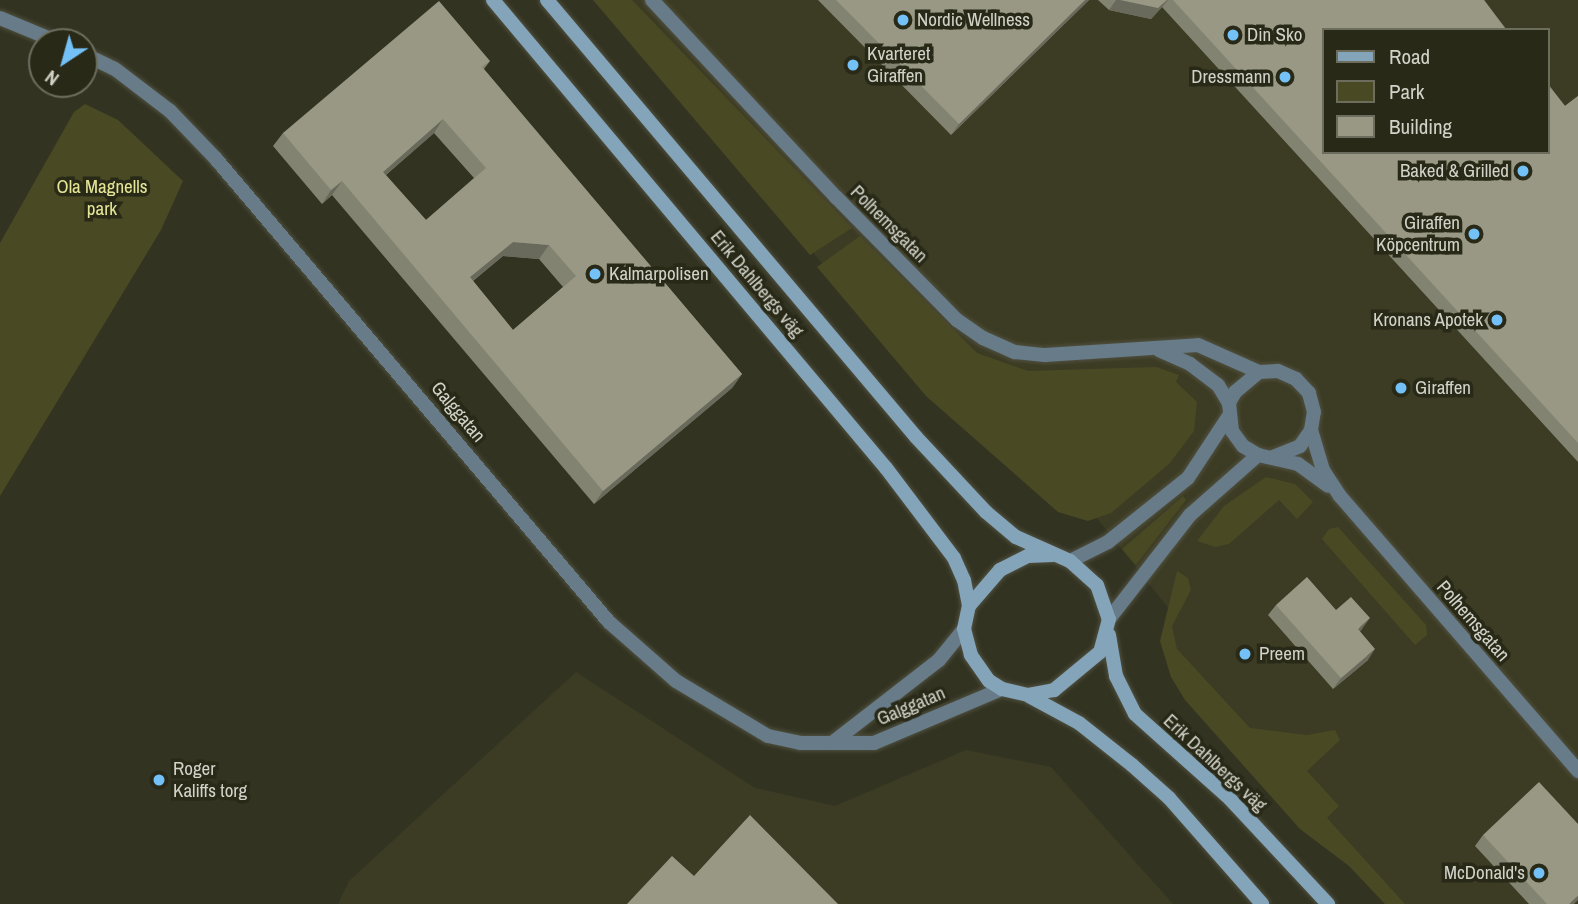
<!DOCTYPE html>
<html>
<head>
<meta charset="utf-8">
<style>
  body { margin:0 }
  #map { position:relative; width:1578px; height:904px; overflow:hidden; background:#332; font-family:"Archivo Narrow",sans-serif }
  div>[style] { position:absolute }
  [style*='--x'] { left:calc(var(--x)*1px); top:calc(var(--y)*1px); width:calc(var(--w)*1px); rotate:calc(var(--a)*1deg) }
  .built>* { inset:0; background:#3c3c24 }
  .green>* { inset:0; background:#494924 }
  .roads { filter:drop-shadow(0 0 2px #505040) drop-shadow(0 0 2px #505040) }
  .minor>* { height:14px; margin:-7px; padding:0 7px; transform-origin:7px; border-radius:7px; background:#677b89 }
  .tertiary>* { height:14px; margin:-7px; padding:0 7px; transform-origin:7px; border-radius:7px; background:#677b89 }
  .secondary>* { height:14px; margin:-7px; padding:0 7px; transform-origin:7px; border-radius:7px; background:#84a4ba }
  .wall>* { inset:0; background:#838372 }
  .shaded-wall>* { inset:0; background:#6a6a5c }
  .building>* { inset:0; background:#989884 }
  .dots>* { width:19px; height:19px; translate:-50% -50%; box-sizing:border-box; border:4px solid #292918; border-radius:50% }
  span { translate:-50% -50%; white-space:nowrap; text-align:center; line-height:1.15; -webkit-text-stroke:7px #292918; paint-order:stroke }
  .poi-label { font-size:19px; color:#d2d3c8 }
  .left { translate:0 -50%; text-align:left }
  .right { translate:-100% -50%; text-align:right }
  .park-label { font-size:19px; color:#e4e696 }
  .street-label { font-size:19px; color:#d2d3c8 }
  .legend { position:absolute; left:1322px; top:28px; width:228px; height:126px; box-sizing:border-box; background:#292918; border:2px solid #6d6d5e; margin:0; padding:9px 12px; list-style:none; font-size:21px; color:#d2d3c8 }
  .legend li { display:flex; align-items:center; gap:14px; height:35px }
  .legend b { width:35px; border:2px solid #6d6d5e }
  .north { position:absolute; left:28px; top:28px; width:70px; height:70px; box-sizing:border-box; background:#292918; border:2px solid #6d6d5e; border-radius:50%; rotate:216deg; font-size:19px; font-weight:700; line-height:28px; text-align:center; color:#d2d3c8 }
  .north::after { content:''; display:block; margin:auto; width:24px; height:32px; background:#73c1f6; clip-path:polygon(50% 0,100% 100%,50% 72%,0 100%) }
</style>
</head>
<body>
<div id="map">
  <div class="built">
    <div style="clip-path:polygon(evenodd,603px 0,1578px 0,1578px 904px,1398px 904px,1168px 650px,1173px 614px,1089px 508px,840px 285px,603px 0,1324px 30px,1548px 30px,1548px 152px,1324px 152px,1324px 30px)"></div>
    <div style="clip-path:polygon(576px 672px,755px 788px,835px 806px,966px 750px,1051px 767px,1173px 904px,338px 904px,349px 881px)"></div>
  </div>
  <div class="green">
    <div style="clip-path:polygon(593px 0,632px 0,852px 228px,810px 255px)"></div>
    <div style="clip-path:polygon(85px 104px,118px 120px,183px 181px,161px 230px,0 496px,0 243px,74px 112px)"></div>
    <div style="clip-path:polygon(860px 236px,977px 353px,1028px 371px,1156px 367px,1179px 375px,1176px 382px,1197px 402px,1194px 431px,1169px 464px,1111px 513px,1088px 521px,1058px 512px,926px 396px,817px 267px)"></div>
    <div style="clip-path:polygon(1266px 477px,1295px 484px,1313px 502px,1297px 519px,1279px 500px,1229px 544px,1215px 547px,1197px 541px,1224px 506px)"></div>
    <div style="clip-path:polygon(1183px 496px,1186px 500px,1136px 565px,1122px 549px)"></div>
    <div style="clip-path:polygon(1338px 527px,1426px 625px,1427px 635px,1415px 645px,1322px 539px,1329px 529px)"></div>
    <div style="clip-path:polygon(1177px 571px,1188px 578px,1191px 590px,1172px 626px,1177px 649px,1250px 728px,1307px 735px,1335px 730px,1340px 740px,1307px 771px,1339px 806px,1327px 818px,1405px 904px,1385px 904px,1349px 866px,1300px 829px,1185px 700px,1171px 677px,1160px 641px)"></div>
  </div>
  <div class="roads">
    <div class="minor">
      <div style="--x:652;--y:0;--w:270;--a:47"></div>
      <div style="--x:836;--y:197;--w:173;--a:45.5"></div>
      <div style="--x:957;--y:320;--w:32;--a:35"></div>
      <div style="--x:983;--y:338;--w:35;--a:24"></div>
      <div style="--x:1015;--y:352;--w:30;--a:6"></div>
      <div style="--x:1045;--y:355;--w:153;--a:-3.7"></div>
      <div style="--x:1198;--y:345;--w:67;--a:23.9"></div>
      <div style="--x:1159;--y:350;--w:34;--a:24"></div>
      <div style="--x:1190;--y:364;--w:35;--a:37"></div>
      <div style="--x:1218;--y:385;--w:21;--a:59"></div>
      <div style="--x:1311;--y:430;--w:42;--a:73.3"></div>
      <div style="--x:1323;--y:470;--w:31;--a:57"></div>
      <div style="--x:1340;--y:496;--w:364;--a:49.1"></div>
      <div style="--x:1273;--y:457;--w:29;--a:-22"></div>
      <div style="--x:1300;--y:446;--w:19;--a:-55"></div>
      <div style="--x:1311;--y:430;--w:18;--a:-81"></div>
      <div style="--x:1314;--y:412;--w:20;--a:-105"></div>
      <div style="--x:1309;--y:393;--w:19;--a:-133"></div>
      <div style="--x:1296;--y:379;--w:20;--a:-156"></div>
      <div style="--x:1278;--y:371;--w:19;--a:177"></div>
      <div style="--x:1259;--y:372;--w:31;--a:140"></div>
      <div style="--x:1235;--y:392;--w:13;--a:119"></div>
      <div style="--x:1229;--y:403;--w:28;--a:84"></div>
      <div style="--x:1232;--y:431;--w:19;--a:54"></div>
      <div style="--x:1243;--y:446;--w:17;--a:31"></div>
      <div style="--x:1258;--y:455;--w:41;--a:12.7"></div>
      <div style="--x:1298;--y:464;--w:37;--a:36"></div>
      <div style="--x:1070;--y:561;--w:42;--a:-26.6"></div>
      <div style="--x:1108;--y:542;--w:102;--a:-38.7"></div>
      <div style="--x:1188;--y:478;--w:73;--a:-56.7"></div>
      <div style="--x:1109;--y:619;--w:132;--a:-52.1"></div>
      <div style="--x:1190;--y:515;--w:91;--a:-41.4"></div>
    </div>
    <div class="tertiary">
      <div style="--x:0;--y:18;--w:63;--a:22.5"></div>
      <div style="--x:84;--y:54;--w:34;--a:26"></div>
      <div style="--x:115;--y:69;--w:69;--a:37.4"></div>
      <div style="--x:170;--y:111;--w:66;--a:46.2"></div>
      <div style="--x:216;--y:159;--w:607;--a:49.68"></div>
      <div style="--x:609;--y:622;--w:89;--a:41.4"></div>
      <div style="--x:676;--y:681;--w:107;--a:30.9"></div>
      <div style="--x:768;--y:736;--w:33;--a:12"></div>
      <div style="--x:800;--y:743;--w:74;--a:0"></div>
      <div style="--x:874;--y:743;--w:139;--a:-22.9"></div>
      <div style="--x:832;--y:743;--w:135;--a:-37.8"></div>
      <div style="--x:939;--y:660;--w:40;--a:-51"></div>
    </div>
    <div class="secondary">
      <div style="--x:493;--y:0;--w:611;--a:49.98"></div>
      <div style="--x:886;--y:468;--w:113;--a:52.9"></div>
      <div style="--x:954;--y:558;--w:24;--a:66"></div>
      <div style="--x:964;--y:580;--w:26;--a:79"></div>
      <div style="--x:547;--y:0;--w:572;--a:49.82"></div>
      <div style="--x:916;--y:437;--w:103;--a:47"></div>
      <div style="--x:986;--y:512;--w:39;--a:40"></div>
      <div style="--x:1016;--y:537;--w:59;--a:24"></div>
      <div style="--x:1070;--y:561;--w:36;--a:42"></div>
      <div style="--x:1097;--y:585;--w:36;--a:71"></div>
      <div style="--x:1109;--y:619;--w:34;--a:105"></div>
      <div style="--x:1100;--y:652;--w:60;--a:140.4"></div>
      <div style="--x:1054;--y:690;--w:26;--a:169"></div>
      <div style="--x:1028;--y:695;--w:27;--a:-167"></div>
      <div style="--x:1002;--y:689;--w:15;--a:-148"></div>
      <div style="--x:989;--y:681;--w:32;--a:-125"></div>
      <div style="--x:971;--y:655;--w:27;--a:-105"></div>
      <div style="--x:964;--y:629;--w:24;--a:-78"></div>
      <div style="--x:969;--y:606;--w:48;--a:-49.3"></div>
      <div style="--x:1000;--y:570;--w:31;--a:-27"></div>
      <div style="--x:1028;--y:556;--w:25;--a:-2"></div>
      <div style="--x:1109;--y:635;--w:42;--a:80.3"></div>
      <div style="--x:1116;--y:676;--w:42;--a:63.4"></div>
      <div style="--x:1135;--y:714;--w:127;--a:41.8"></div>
      <div style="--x:1230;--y:799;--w:144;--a:47"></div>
      <div style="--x:1029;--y:696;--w:57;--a:28.4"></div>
      <div style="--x:1079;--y:723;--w:68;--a:38.4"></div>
      <div style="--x:1132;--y:765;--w:50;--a:41.7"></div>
      <div style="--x:1169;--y:798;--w:141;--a:48.7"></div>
    </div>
  </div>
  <div class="wall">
    <div style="clip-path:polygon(818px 0,1089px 0,951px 135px)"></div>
    <div style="clip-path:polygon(1098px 0,1484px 0,1565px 106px,1578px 96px,1578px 462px,1162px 7px,1151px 19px,1109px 10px)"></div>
    <div style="clip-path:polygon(evenodd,490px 61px,484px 69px,742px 374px,732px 388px,594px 504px,332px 195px,322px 204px,273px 146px,283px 133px,490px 61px,434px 133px,474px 178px,426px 220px,386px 175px,434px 133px,490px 61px,503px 256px,539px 259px,563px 287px,513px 330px,473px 281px,503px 256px)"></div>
    <div style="clip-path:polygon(1276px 605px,1336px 610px,1362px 629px,1360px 631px,1368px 660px,1333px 689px,1268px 615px)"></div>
    <div style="clip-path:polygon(1483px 835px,1574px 904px,1529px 904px,1475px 846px)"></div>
  </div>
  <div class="shaded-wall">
    <div style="clip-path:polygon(1085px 0,1089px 0,951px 135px,959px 124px)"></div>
    <div style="clip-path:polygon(1116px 0,1168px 0,1162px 7px,1151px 19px,1109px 10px)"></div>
    <div style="clip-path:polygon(443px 119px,434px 133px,373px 186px,383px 172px)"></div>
    <div style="clip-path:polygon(342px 181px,332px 195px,322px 204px,331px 190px)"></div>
    <div style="clip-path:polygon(513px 242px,549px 245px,539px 259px,503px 256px,460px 291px,470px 277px)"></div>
    <div style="clip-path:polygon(742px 374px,732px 388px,594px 504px,603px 491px)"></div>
    <div style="clip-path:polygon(1370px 618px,1362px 629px,1350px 640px,1358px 629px)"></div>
    <div style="clip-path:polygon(1375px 649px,1368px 660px,1333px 689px,1341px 678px)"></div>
    <div style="clip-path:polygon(1578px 896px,1578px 900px,1574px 904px,1569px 904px)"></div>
  </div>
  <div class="building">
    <div style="clip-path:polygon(836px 0,1085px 0,959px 124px)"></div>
    <div style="clip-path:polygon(1120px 0,1167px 0,1158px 8px)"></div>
    <div style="clip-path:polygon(1173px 0,1484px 0,1506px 30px,1324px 30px,1324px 152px,1548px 152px,1548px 85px,1565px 106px,1578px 96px,1578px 443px)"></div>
    <div style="clip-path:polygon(evenodd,439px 1px,490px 61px,482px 67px,742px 374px,603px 491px,342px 181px,331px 190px,283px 133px,439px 1px,443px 119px,486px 168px,426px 220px,383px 172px,443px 119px,439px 1px,513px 242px,549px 245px,576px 276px,513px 330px,470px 277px,513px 242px)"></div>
    <div style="clip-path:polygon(1307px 577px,1336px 610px,1351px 597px,1370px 618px,1358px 629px,1375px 649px,1341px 678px,1276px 605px)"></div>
    <div style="clip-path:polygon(1539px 782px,1578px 824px,1578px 896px,1569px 904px,1547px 904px,1483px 835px)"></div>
    <div style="clip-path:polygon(750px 815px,838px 904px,627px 904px,672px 856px,694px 876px)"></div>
  </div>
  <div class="dots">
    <div style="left:903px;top:20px;background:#73c1f6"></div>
    <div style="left:1233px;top:35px;background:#73c1f6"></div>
    <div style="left:853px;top:65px;background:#73c1f6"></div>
    <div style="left:1285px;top:77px;background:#73c1f6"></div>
    <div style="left:1523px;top:171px;background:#73c1f6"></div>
    <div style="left:1474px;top:234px;background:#73c1f6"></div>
    <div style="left:595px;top:274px;background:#73c1f6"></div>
    <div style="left:1497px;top:320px;background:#73c1f6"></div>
    <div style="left:1401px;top:388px;background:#73c1f6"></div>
    <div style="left:1245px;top:654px;background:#73c1f6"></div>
    <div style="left:159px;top:780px;background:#73c1f6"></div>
    <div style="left:1539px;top:873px;background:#73c1f6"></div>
  </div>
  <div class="poi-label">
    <span class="left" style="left:917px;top:20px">Nordic Wellness</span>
    <span class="left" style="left:1247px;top:35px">Din Sko</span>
    <span class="left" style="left:867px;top:65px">Kvarteret<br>Giraffen</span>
    <span class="right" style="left:1271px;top:77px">Dressmann</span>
    <span class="right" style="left:1509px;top:171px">Baked &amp; Grilled</span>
    <span class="right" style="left:1460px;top:234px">Giraffen<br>Köpcentrum</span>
    <span class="left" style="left:609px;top:274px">Kalmarpolisen</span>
    <span class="right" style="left:1483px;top:320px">Kronans Apotek</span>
    <span class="left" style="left:1415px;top:388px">Giraffen</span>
    <span class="left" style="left:1259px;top:654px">Preem</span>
    <span class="left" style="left:173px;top:780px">Roger<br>Kaliffs torg</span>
    <span class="right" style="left:1525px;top:873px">McDonald's</span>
  </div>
  <div class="park-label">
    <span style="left:102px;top:198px">Ola Magnells<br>park</span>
  </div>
  <div class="street-label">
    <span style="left:889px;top:224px;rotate:45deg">Polhemsgatan</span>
    <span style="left:757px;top:284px;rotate:50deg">Erik Dahlbergs väg</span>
    <span style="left:458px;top:412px;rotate:50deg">Galggatan</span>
    <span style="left:1473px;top:621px;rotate:49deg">Polhemsgatan</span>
    <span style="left:911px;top:706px;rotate:-23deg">Galggatan</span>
    <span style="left:1215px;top:763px;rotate:43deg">Erik Dahlbergs väg</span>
  </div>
  <ul class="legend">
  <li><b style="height:9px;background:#84a4ba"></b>Road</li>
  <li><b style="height:19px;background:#494924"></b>Park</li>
  <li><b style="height:19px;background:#989884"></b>Building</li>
  </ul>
  <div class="north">N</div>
</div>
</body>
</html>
